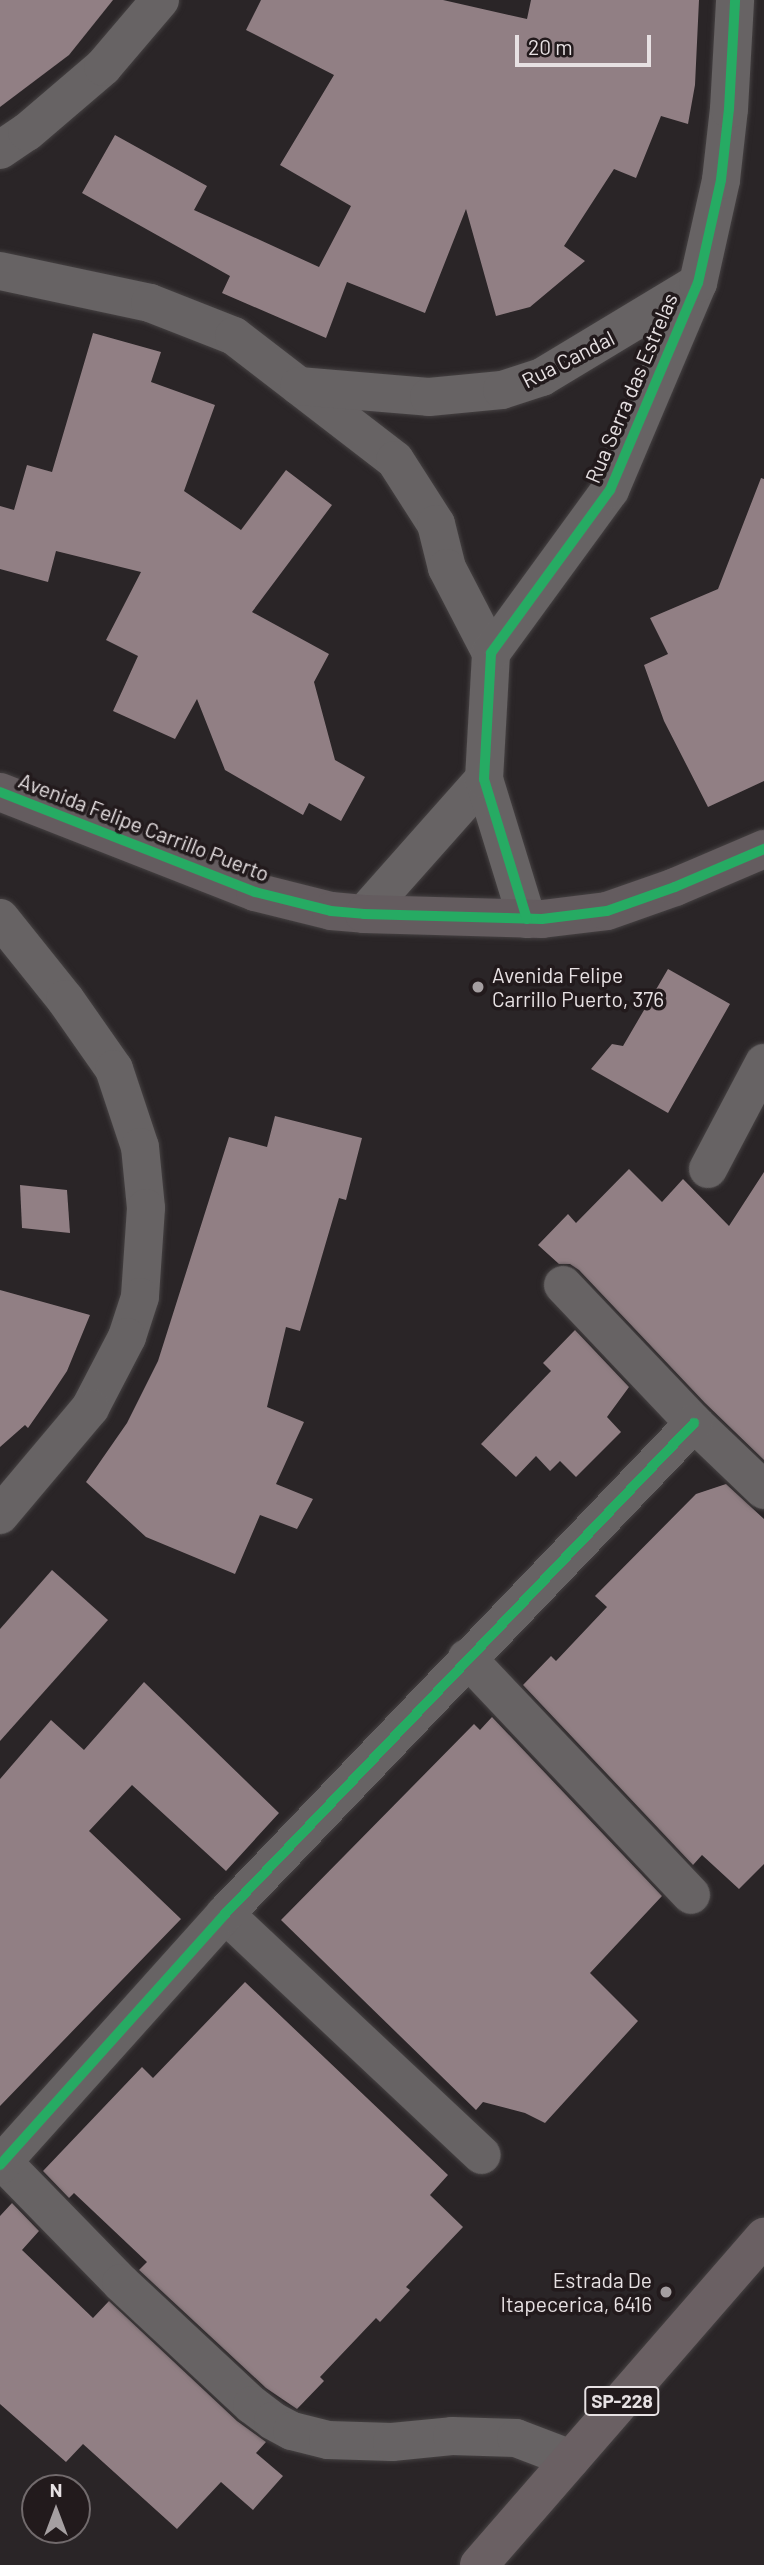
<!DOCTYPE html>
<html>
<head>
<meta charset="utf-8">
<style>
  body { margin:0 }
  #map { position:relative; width:764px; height:2565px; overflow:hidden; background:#2a2527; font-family:Barlow,sans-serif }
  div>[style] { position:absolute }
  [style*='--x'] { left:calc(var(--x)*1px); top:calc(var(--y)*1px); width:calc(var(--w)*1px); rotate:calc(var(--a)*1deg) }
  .building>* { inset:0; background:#917f84 }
  .roads { filter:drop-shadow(0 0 2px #454142) drop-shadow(0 0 2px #454142) }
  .street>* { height:38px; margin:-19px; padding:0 19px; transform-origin:19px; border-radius:19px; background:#676364 }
  .secondary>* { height:38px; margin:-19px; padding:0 19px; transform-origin:19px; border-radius:19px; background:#645c5f }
  .primary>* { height:38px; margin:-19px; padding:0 19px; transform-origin:19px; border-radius:19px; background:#6a6063 }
  .cycleway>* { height:10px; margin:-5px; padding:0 5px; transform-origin:5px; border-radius:5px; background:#26ab63 }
  .dots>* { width:19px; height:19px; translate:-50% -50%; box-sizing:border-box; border:4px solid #221a1c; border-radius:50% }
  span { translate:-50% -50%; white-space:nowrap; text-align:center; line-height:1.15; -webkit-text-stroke:7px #221a1c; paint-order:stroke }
  .shield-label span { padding:2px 5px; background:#221a1c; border:2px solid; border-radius:5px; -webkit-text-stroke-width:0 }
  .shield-label { font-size:19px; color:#e7e1e3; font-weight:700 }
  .street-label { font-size:21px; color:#e7e1e3 }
  .poi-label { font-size:21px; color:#e7e1e3 }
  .left { translate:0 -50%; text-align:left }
  .right { translate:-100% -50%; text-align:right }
  .north { position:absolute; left:21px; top:2474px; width:70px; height:70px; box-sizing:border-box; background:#221a1c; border:2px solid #716a6c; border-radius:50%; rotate:0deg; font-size:19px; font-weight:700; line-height:28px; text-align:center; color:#e7e1e3 }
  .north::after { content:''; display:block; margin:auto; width:24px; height:32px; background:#a59fa1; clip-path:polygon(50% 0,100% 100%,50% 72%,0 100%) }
  .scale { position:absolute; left:515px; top:35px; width:136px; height:32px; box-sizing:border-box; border:4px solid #e7e1e3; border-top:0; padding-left:9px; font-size:21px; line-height:24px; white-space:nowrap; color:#e7e1e3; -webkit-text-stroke:5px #221a1c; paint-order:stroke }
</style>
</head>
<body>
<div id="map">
  <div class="building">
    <div style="clip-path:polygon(0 0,113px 0,69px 55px,0 107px)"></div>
    <div style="clip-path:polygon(261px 0,443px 0,527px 19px,531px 0,699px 0,695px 85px,688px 124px,661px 116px,636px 178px,614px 169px,564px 246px,585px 261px,530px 307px,496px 316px,466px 209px,425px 313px,347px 282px,326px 338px,222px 293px,230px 276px,82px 193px,115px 135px,207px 186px,194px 210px,319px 267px,351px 206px,280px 165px,334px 75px,246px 30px)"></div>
    <div style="clip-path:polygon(93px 333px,161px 352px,151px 382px,215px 405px,184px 491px,241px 530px,286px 470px,332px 505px,252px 612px,329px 654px,314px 682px,335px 760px,365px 777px,341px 821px,309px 803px,303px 815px,225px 770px,197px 699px,175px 739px,113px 711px,138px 656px,106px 640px,141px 572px,56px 551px,48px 582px,0 569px,0 506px,14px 510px,27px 465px,52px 472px)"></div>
    <div style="clip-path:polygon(761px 478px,764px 479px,764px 781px,708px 807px,664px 721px,644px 665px,668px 654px,650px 618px,718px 589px)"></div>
    <div style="clip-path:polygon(668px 969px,730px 1004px,668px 1113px,591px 1069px,612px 1044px,623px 1046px)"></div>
    <div style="clip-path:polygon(275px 1116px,362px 1138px,346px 1200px,339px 1198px,300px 1331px,286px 1327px,267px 1407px,304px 1422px,276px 1484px,313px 1499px,297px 1529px,260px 1515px,235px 1574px,146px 1537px,86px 1482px,127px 1423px,158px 1361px,229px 1137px,267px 1147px)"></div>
    <div style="clip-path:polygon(629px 1169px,662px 1202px,683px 1179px,729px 1226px,764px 1172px,764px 1460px,705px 1403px,579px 1270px,570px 1264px,559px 1264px,538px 1245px,568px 1214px,576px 1223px)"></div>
    <div style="clip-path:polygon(20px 1185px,67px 1190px,70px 1233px,22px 1228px)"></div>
    <div style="clip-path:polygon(0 1290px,90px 1315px,67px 1371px,49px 1398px,28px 1428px,25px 1425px,0 1447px)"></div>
    <div style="clip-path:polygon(575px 1330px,629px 1387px,607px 1417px,621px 1432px,576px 1477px,560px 1461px,550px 1471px,536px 1456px,516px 1477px,481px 1444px,551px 1371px,543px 1363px)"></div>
    <div style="clip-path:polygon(726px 1484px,764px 1519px,764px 1864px,739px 1889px,702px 1855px,693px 1865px,523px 1685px,551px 1656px,556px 1661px,607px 1607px,595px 1596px,696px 1494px)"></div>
    <div style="clip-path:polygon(52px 1570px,108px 1620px,0 1741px,0 1629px)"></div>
    <div style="clip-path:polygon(144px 1682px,279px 1813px,226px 1871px,132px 1785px,89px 1831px,181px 1919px,0 2106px,0 1779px,51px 1720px,84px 1750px)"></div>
    <div style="clip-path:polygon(492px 1717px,662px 1896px,590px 1973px,638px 2021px,545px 2123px,525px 2113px,483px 2102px,476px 2110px,281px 1920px,474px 1724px,480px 1730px)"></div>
    <div style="clip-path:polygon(245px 1982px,448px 2175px,430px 2195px,463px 2227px,406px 2287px,410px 2290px,380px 2322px,376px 2318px,320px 2377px,324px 2381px,297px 2409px,266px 2388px,139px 2270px,147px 2262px,74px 2193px,69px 2198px,43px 2171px,142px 2067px,153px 2078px)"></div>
    <div style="clip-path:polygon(12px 2203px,39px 2231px,22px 2250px,93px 2318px,109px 2301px,237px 2421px,266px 2442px,256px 2453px,283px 2476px,253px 2510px,221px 2482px,177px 2529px,83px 2444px,66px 2462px,0 2404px,0 2216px)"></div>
  </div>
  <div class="roads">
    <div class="street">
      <div style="--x:0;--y:150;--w:32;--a:-34"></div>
      <div style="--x:27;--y:132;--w:100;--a:-40.5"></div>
      <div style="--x:103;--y:67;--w:88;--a:-49.6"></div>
      <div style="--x:0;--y:271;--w:153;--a:12"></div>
      <div style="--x:150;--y:303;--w:90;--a:21.4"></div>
      <div style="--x:234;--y:336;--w:203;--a:37.6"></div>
      <div style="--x:395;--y:460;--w:76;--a:57.4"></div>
      <div style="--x:436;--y:524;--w:45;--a:76"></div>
      <div style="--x:447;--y:568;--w:96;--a:62.6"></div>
      <div style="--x:299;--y:386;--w:130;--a:4.8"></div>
      <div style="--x:429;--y:397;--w:73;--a:-5.5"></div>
      <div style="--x:502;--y:390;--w:42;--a:-18"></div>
      <div style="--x:542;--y:377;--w:182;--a:-31.1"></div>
      <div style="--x:364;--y:914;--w:181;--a:-48.4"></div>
      <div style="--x:0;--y:918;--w:104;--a:51.3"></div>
      <div style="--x:65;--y:999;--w:85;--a:55"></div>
      <div style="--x:114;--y:1069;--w:82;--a:71.6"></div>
      <div style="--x:140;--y:1147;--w:61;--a:84.4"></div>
      <div style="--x:146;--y:1208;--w:89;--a:93.9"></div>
      <div style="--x:140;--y:1297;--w:42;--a:108"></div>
      <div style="--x:127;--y:1337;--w:80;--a:117.5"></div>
      <div style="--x:90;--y:1408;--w:140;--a:130.1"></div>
      <div style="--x:527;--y:919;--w:146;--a:-107.1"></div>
      <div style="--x:484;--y:779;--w:126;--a:-86.8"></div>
      <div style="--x:491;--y:653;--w:202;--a:-53.9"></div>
      <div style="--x:610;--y:490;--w:225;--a:-67"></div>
      <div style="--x:698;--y:283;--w:106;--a:-77.4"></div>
      <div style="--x:721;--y:180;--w:71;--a:-83.6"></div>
      <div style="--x:729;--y:109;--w:109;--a:-86.8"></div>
      <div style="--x:708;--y:1169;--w:120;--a:-62.2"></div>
      <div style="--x:563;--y:1285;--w:190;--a:46.5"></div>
      <div style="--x:694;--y:1423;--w:97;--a:43.7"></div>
      <div style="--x:467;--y:1658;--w:326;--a:46.6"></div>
      <div style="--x:225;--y:1914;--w:352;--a:43.2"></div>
      <div style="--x:3;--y:2162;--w:169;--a:45.7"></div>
      <div style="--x:121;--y:2283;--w:179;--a:43"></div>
      <div style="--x:252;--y:2405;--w:26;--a:37"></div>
      <div style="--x:273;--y:2421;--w:21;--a:28"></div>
      <div style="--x:292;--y:2431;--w:37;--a:14"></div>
      <div style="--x:328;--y:2440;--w:64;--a:1.8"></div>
      <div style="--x:392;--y:2442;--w:60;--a:-5.7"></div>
      <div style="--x:452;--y:2436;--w:64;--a:1.8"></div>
      <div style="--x:516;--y:2438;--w:59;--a:20.9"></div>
      <div style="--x:0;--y:2165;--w:337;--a:-48.1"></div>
      <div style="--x:225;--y:1914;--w:679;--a:-46.31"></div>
    </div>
    <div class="secondary">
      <div style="--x:0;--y:792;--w:274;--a:21.4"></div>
      <div style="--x:255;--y:892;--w:78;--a:14"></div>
      <div style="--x:331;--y:911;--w:33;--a:5"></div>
      <div style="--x:364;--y:914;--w:178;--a:1.6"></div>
      <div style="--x:542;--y:919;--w:65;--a:-7"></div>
      <div style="--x:607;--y:911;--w:72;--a:-19.4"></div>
      <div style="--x:675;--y:887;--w:97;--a:-23.1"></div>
    </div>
    <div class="primary">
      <div style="--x:479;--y:2565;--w:435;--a:-49"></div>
    </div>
  </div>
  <div class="cycleway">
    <div style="--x:0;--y:792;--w:274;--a:21.4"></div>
    <div style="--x:255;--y:892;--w:78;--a:14"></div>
    <div style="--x:331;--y:911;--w:33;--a:5"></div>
    <div style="--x:364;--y:914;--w:178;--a:1.6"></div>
    <div style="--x:542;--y:919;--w:65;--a:-7"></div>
    <div style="--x:607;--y:911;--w:72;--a:-19.4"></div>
    <div style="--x:675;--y:887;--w:97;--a:-23.1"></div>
    <div style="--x:527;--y:919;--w:146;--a:-107.1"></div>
    <div style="--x:484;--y:779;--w:126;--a:-86.8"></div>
    <div style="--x:491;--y:653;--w:202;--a:-53.9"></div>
    <div style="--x:610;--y:490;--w:225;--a:-67"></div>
    <div style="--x:698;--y:283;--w:106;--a:-77.4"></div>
    <div style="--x:721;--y:180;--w:71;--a:-83.6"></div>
    <div style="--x:729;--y:109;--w:109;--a:-86.8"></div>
    <div style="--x:0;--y:2165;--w:337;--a:-48.1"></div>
    <div style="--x:225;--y:1914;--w:679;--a:-46.31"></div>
  </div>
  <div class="dots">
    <div style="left:478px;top:987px;background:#a59fa1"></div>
    <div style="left:666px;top:2292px;background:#a59fa1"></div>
  </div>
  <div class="shield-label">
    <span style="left:622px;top:2401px">SP-228</span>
  </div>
  <div class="street-label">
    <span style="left:568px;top:359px;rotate:-27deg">Rua Candal</span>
    <span style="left:631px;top:388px;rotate:-67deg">Rua Serra das Estrelas</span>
    <span style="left:144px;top:827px;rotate:21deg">Avenida Felipe Carrillo Puerto</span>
  </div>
  <div class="poi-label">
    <span class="left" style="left:492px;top:987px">Avenida Felipe<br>Carrillo Puerto, 376</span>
    <span class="right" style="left:652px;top:2292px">Estrada De<br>Itapecerica, 6416</span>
  </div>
  <div class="north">N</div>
  <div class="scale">20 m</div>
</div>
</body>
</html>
